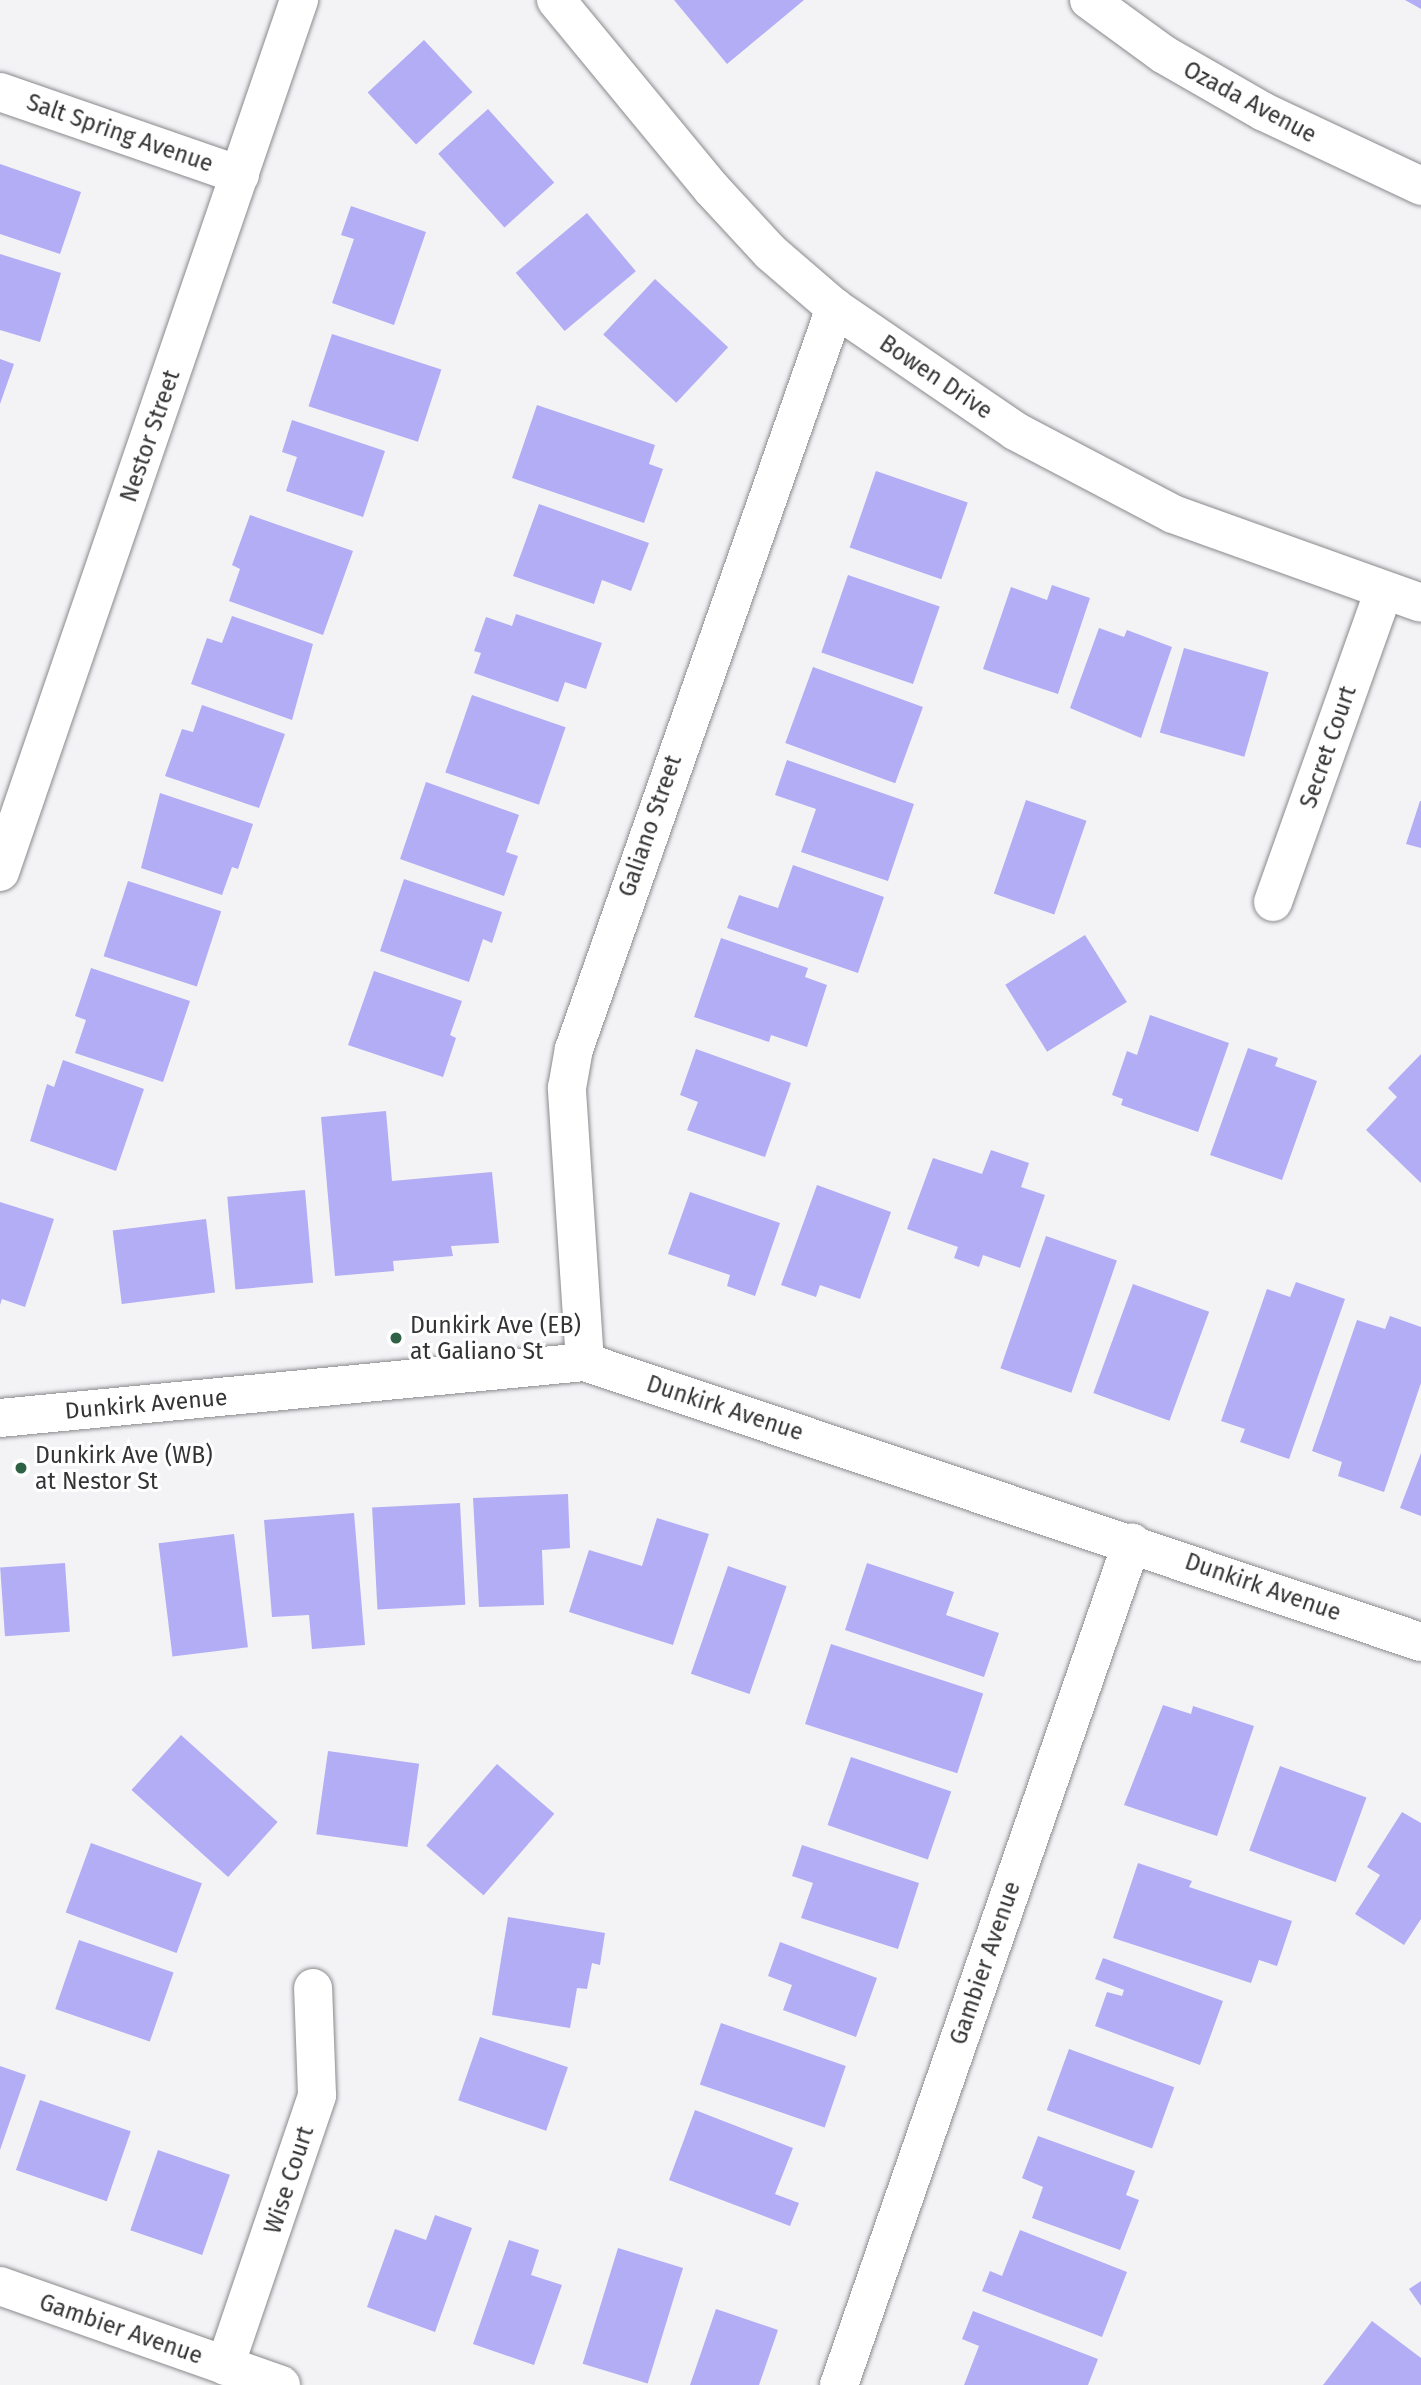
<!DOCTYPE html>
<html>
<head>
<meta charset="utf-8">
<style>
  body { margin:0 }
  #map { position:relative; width:1421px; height:2385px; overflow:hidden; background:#f3f3f6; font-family:"Fira Sans",sans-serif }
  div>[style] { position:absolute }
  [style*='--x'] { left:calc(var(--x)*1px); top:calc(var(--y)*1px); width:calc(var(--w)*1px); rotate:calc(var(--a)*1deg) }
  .building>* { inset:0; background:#b2adf4; transform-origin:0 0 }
  .roads { filter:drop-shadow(0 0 2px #8a8a8d) drop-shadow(0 0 2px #8a8a8d) }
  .minor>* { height:38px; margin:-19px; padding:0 19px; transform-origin:19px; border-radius:19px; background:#fff }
  .tertiary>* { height:38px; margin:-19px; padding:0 19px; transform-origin:19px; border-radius:19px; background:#fff }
  .dots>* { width:19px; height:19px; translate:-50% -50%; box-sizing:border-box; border:4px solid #fff; border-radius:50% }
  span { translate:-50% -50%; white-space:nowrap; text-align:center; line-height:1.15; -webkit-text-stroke:6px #fff; paint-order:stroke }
  .street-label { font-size:23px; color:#343436 }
  .poi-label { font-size:23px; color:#343436 }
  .left { translate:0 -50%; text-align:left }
</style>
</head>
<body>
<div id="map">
  <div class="building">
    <div style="clip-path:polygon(674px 0,804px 0,727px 64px)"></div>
    <div style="clip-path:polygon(1405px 0,1421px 0,1421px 9px)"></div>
    <div style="left:424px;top:40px;width:71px;height:77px;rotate:47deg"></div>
    <div style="left:488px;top:109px;width:99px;height:67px;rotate:48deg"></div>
    <div style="clip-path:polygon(0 164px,81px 192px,60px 254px,0 234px)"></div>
    <div style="clip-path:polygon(351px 206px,426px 232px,394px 325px,332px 303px,354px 239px,341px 235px)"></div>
    <div style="left:587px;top:213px;width:76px;height:93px;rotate:50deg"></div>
    <div style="clip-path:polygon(0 254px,61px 273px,40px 342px,0 330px)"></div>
    <div style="left:655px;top:279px;width:100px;height:76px;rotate:43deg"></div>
    <div style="left:332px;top:334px;width:115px;height:76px;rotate:18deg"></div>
    <div style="clip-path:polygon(0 359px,14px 364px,0 404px)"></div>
    <div style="clip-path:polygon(537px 405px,655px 445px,649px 464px,663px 469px,644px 523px,512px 478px)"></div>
    <div style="clip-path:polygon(292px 420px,385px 451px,363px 517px,286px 491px,297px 457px,282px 452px)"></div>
    <div style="left:876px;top:471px;width:97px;height:81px;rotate:19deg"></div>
    <div style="clip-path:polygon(539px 504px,649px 543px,631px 591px,602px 580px,594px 604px,513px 576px)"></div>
    <div style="clip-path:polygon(250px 515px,353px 551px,323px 635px,229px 601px,240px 569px,232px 565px)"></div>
    <div style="left:848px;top:575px;width:97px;height:82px;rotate:19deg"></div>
    <div style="clip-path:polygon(1052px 585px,1090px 598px,1058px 694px,983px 669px,1011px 587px,1047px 600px)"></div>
    <div style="clip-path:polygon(516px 614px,602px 643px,586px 689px,565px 682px,558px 702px,474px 673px,481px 653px,474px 651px,486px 617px,512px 626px)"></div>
    <div style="clip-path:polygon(232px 616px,313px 644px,292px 720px,191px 684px,207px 638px,222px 643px)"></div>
    <div style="clip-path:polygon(1099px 628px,1124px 637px,1127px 630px,1172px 647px,1141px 738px,1070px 708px)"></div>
    <div style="left:1184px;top:648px;width:88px;height:88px;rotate:16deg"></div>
    <div style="left:813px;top:667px;width:117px;height:81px;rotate:20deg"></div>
    <div style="left:472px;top:695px;width:99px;height:82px;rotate:19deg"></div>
    <div style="clip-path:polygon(202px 705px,285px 734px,259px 808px,165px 776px,182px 729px,193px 732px)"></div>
    <div style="clip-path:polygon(787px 760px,914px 804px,888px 881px,801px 852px,816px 809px,775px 795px)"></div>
    <div style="clip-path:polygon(426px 782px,519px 815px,506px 852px,518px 856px,504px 896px,400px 859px)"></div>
    <div style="clip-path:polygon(160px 793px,253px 824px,238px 869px,232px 867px,222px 895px,141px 868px)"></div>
    <div style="left:1026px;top:800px;width:64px;height:99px;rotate:19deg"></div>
    <div style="clip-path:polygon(1420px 801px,1421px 801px,1421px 848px,1406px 844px)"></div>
    <div style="clip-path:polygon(793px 865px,884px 897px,858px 973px,727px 928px,739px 895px,778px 908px)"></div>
    <div style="clip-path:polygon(404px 879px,502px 912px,492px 943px,483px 939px,469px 982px,380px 951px)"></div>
    <div style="left:128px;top:881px;width:98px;height:79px;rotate:18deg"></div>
    <div style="left:1085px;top:935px;width:79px;height:94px;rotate:58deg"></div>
    <div style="clip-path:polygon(721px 938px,808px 968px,805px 977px,827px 985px,807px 1047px,771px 1035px,769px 1042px,694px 1017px)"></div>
    <div style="clip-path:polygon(91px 968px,190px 1001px,163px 1082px,75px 1053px,86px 1020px,75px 1016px)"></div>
    <div style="clip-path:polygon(374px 971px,462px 1001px,450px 1035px,456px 1038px,443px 1077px,348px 1045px)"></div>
    <div style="clip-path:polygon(1150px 1015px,1229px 1043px,1198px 1132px,1121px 1105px,1123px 1099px,1112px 1095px,1127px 1051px,1137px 1055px)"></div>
    <div style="clip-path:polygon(1248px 1048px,1278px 1058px,1275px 1066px,1317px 1081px,1282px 1180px,1210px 1155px)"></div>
    <div style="clip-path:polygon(696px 1049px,791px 1083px,765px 1157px,687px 1130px,698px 1102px,680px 1095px)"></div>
    <div style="clip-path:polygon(1421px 1054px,1421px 1183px,1366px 1130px,1397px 1097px,1388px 1088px)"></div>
    <div style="clip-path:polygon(63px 1060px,144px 1089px,116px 1171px,30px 1141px,47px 1084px,54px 1087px)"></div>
    <div style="clip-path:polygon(386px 1111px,392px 1181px,492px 1172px,499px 1243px,451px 1246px,453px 1256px,393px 1261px,394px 1271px,335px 1276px,321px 1117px)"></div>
    <div style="clip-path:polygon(991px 1150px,1029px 1163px,1021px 1187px,1045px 1195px,1020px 1268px,983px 1255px,979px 1267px,954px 1258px,958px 1247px,907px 1229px,933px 1158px,982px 1174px)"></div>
    <div style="clip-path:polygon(817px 1185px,891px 1212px,860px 1299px,820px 1285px,816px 1297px,781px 1285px)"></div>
    <div style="left:305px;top:1190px;width:93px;height:78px;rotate:85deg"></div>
    <div style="clip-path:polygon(690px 1192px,780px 1223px,755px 1296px,727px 1286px,730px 1275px,668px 1254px)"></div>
    <div style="clip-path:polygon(0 1202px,54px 1219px,25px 1307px,2px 1299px,0 1305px)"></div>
    <div style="left:206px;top:1219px;width:74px;height:94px;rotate:83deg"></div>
    <div style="left:1046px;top:1236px;width:75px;height:140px;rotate:19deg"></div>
    <div style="clip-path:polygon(1296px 1282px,1345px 1299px,1289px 1459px,1240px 1442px,1245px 1429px,1221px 1421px,1267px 1289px,1290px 1297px)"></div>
    <div style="left:1133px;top:1284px;width:81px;height:116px;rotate:20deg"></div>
    <div style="clip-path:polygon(1390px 1316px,1421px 1327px,1421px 1383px,1384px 1492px,1338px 1476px,1342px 1462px,1312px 1451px,1357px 1320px,1385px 1329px)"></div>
    <div style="clip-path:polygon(1421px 1453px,1421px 1516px,1400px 1508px)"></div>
    <div style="clip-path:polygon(568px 1494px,570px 1548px,542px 1550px,544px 1605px,479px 1607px,473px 1498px)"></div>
    <div style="left:460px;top:1503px;width:102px;height:88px;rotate:87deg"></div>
    <div style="clip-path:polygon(354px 1513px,365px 1645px,312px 1649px,309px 1615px,272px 1617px,264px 1520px)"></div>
    <div style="clip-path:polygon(657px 1518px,709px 1534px,673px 1645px,569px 1612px,589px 1550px,642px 1566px)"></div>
    <div style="left:234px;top:1534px;width:114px;height:76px;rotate:83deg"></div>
    <div style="left:65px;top:1563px;width:69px;height:65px;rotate:86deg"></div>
    <div style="clip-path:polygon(867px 1563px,954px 1592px,946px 1615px,999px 1633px,984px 1677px,845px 1630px)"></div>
    <div style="left:728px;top:1566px;width:62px;height:114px;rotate:19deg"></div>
    <div style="left:831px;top:1644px;width:160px;height:84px;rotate:18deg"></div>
    <div style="clip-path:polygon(1163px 1705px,1191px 1714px,1193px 1706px,1254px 1726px,1217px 1836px,1124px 1805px)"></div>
    <div style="left:181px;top:1735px;width:130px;height:74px;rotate:42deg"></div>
    <div style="left:328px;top:1751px;width:92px;height:84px;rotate:8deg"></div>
    <div style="left:851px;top:1757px;width:106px;height:72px;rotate:19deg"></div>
    <div style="left:497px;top:1764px;width:76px;height:108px;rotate:41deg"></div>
    <div style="left:1280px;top:1766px;width:92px;height:90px;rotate:20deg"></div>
    <div style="clip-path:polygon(1402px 1812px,1421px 1823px,1421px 1919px,1404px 1945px,1355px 1914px,1380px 1875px,1367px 1867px)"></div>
    <div style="left:91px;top:1843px;width:118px;height:74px;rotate:20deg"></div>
    <div style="clip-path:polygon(802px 1845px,919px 1883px,898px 1949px,801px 1918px,813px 1883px,792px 1876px)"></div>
    <div style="clip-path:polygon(1138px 1863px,1192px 1881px,1189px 1887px,1292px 1921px,1277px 1966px,1259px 1960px,1251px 1983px,1113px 1938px)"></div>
    <div style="clip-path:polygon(508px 1917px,605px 1933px,600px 1965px,592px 1963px,587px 1989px,577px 1988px,570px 2028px,492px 2015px)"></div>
    <div style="left:79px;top:1940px;width:100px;height:73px;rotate:19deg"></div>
    <div style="clip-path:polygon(780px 1942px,877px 1978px,856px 2037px,783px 2010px,792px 1985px,768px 1976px)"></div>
    <div style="clip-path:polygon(1103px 1958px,1223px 2001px,1200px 2065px,1095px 2026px,1107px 1992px,1122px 1996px,1124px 1990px,1095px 1979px)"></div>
    <div style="left:721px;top:2023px;width:132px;height:65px;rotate:19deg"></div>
    <div style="left:480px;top:2037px;width:93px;height:67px;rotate:19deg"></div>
    <div style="left:1069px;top:2049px;width:112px;height:65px;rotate:20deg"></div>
    <div style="clip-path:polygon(0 2066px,26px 2075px,0 2150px)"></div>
    <div style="left:40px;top:2100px;width:96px;height:74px;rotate:19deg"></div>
    <div style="clip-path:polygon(695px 2110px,793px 2148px,775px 2194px,799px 2203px,790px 2226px,669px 2180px)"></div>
    <div style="clip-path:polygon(1038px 2136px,1135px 2171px,1126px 2195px,1139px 2200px,1120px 2250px,1032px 2218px,1043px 2187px,1022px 2178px)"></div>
    <div style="left:158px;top:2150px;width:76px;height:85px;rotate:19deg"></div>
    <div style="clip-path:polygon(435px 2215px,472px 2228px,435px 2332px,367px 2307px,395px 2229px,426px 2240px)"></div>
    <div style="clip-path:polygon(1020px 2230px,1127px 2272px,1102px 2337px,982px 2291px,990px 2271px,1002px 2276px)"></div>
    <div style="clip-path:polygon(509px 2240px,539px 2250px,531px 2275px,562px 2285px,534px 2365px,473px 2344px)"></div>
    <div style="left:618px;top:2248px;width:68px;height:121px;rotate:17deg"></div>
    <div style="clip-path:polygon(1421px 2281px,1421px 2306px,1409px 2289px)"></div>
    <div style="clip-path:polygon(716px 2309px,778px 2330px,759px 2385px,690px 2385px)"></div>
    <div style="clip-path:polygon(973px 2311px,1098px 2359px,1088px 2385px,964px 2385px,979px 2346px,962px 2339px)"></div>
    <div style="clip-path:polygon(1372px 2321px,1421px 2358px,1421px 2385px,1323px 2385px)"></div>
  </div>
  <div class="roads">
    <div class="minor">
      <div style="--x:556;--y:0;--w:244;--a:50.5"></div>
      <div style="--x:711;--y:188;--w:87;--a:47.3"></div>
      <div style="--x:770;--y:252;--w:86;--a:40.7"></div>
      <div style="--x:835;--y:308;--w:218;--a:34.3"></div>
      <div style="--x:1015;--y:431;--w:178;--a:27.7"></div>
      <div style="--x:1173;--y:514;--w:263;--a:19.7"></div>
      <div style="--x:0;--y:92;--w:254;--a:19.1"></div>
      <div style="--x:0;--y:872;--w:922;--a:-71.07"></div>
      <div style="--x:1273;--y:902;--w:330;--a:-70.4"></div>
      <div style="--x:585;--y:1362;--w:275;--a:-93.8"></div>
      <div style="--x:567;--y:1088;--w:40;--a:-80"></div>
      <div style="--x:574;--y:1049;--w:786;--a:-70.6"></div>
      <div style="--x:0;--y:2286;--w:298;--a:19.4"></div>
      <div style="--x:225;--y:2366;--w:286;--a:-71.2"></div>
      <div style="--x:317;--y:2095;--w:107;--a:-92.1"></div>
      <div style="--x:839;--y:2385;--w:892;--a:-70.83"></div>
    </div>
    <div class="tertiary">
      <div style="--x:1089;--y:0;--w:92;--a:36.1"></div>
      <div style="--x:1163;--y:54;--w:116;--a:29.9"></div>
      <div style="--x:1264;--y:112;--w:174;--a:25.2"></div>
      <div style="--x:0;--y:1418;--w:588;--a:-5.47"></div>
      <div style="--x:585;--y:1362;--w:882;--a:18.52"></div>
    </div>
  </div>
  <div class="dots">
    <div style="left:396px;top:1338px;background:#2f6245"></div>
    <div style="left:21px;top:1468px;background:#2f6245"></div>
  </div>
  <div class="street-label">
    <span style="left:1250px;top:102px;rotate:28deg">Ozada Avenue</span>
    <span style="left:120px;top:133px;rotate:19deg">Salt Spring Avenue</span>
    <span style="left:936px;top:377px;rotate:34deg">Bowen Drive</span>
    <span style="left:150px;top:436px;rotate:-71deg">Nestor Street</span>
    <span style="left:1328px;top:747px;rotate:-71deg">Secret Court</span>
    <span style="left:650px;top:826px;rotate:-71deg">Galiano Street</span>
    <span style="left:146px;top:1404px;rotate:-5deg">Dunkirk Avenue</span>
    <span style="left:725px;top:1408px;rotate:18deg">Dunkirk Avenue</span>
    <span style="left:1263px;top:1587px;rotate:19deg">Dunkirk Avenue</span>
    <span style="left:985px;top:1963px;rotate:-71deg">Gambier Avenue</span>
    <span style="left:289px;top:2180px;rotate:-72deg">Wise Court</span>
    <span style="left:121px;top:2329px;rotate:19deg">Gambier Avenue</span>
  </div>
  <div class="poi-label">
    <span class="left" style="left:410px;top:1338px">Dunkirk Ave (EB)<br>at Galiano St</span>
    <span class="left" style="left:35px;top:1468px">Dunkirk Ave (WB)<br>at Nestor St</span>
  </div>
</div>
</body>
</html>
